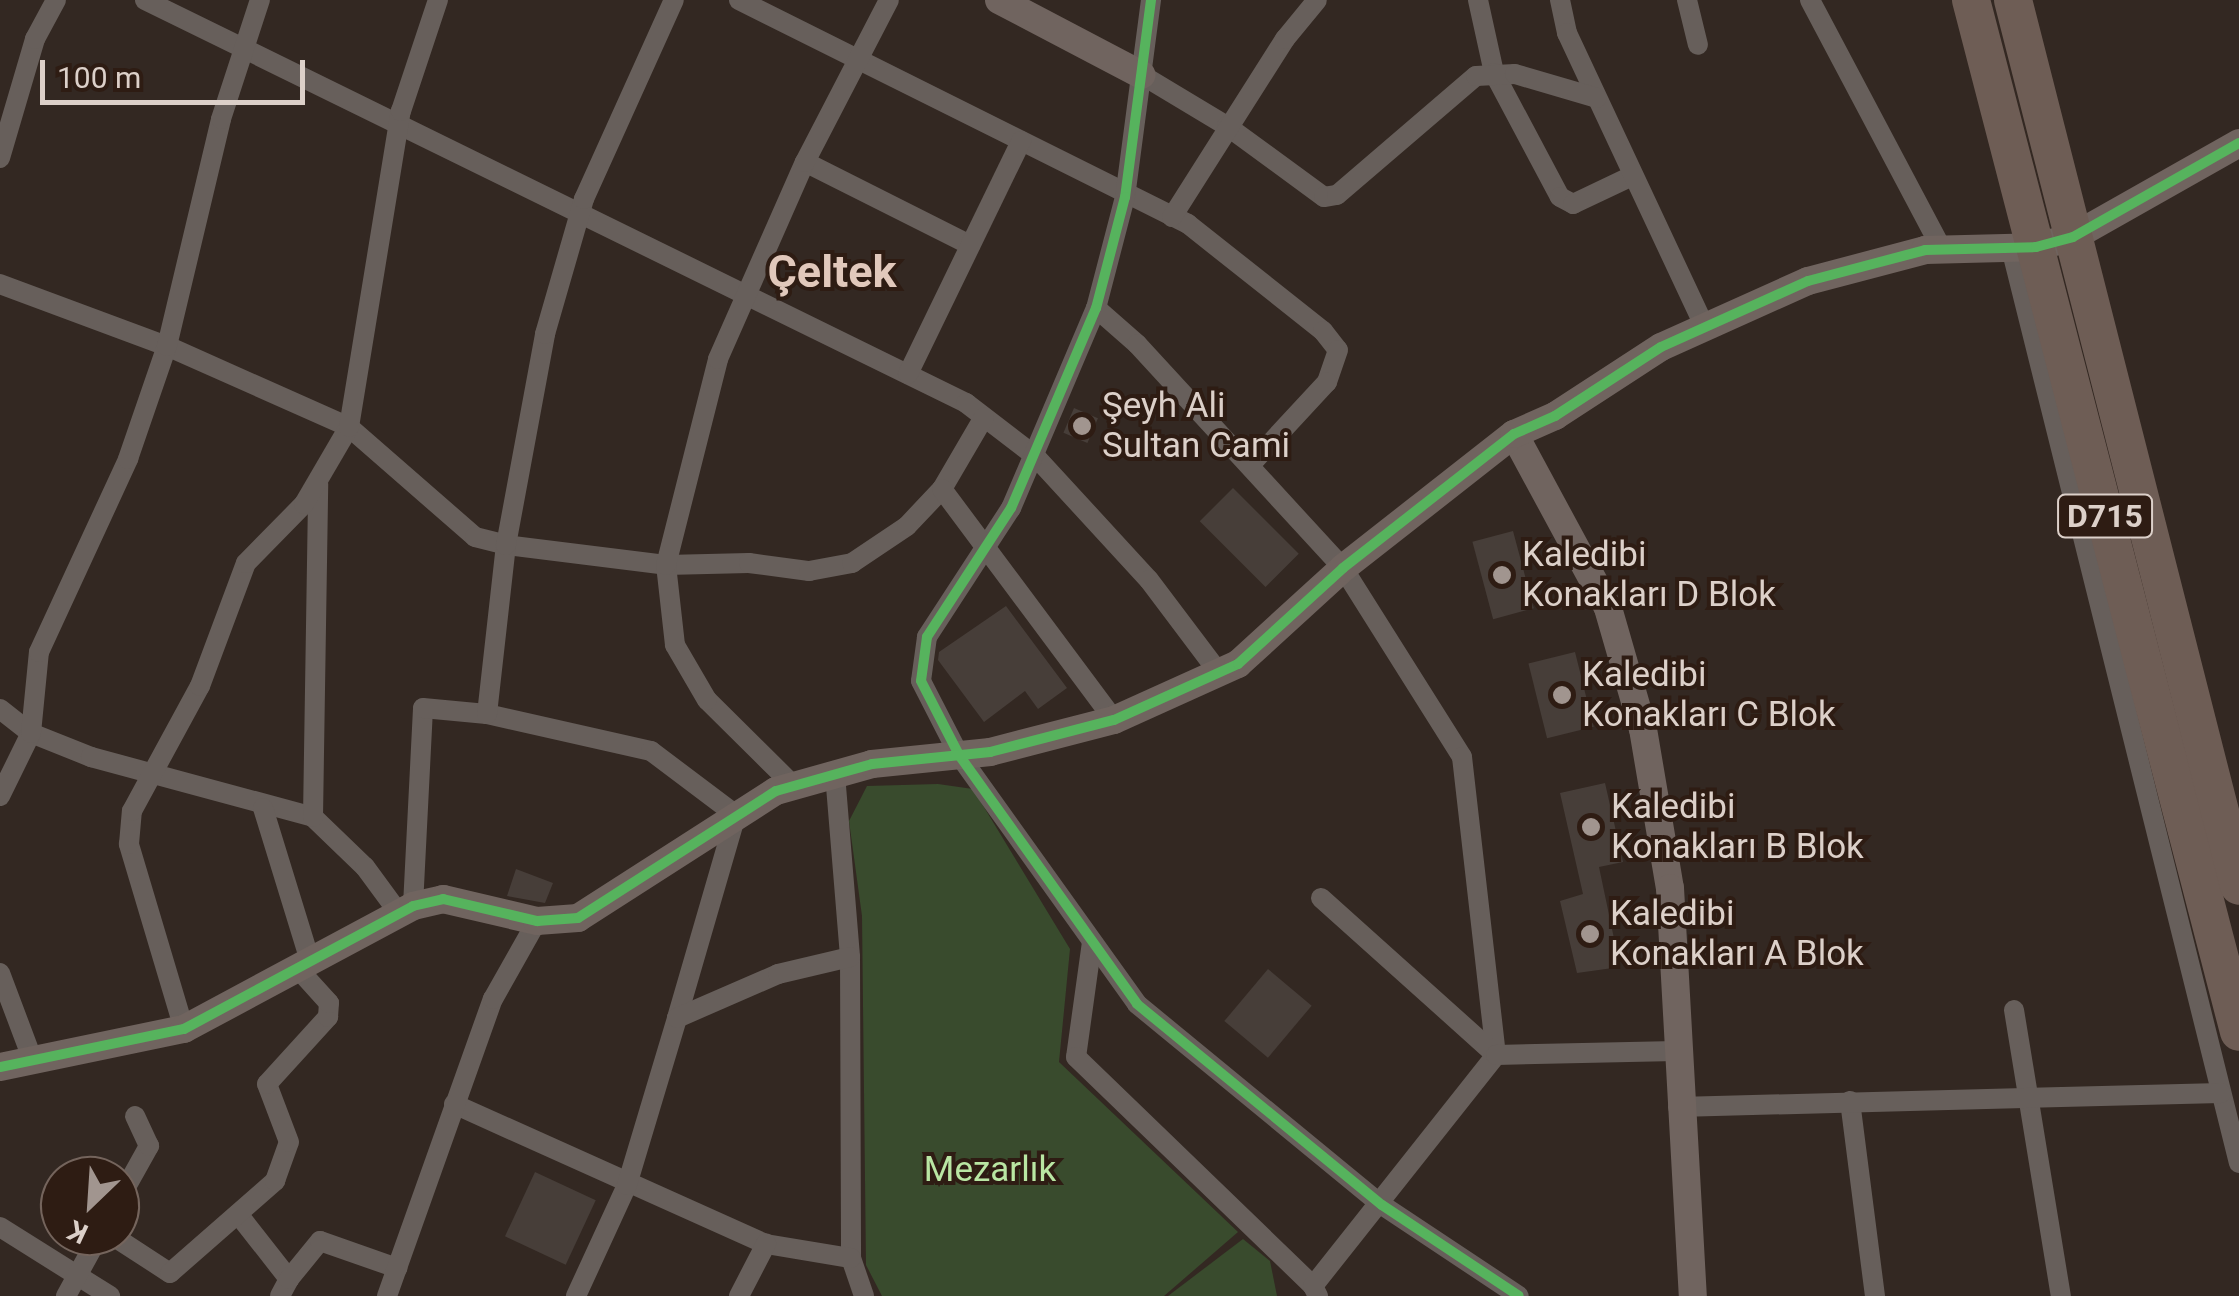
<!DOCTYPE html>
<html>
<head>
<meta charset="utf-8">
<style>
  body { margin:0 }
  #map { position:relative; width:2239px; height:1296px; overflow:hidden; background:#332822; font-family:Roboto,sans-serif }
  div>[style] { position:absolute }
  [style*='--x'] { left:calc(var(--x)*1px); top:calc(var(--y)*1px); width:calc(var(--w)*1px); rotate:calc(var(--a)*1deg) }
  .green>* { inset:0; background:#394b2d }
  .building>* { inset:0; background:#473e39; transform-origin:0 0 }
  .street>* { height:20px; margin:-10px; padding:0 10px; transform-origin:10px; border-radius:10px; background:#675f5b }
  .secondary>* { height:28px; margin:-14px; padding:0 14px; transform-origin:14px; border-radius:14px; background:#70645f }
  .highway>* { height:38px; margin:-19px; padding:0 19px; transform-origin:19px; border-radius:19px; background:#6e5d55 }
  .cycleway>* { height:10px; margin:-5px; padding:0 5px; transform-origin:5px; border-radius:5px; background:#56b35d }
  .dots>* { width:28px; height:28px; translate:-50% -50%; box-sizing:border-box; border:5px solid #2e1c13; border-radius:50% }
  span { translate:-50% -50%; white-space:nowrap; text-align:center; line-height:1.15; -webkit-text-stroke:8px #2e1c13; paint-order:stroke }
  .shield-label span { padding:2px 8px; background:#2e1c13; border:2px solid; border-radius:8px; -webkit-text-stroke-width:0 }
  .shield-label { font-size:32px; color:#dcd0c9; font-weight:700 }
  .poi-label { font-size:35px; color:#dcd0c9 }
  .left { translate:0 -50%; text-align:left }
  .park-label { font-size:35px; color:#b9e6a3 }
  .district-label { font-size:45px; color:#e1c8bb; font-weight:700 }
  .north { position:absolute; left:40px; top:1156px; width:100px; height:100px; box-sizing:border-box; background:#2e1c13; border:2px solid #74645c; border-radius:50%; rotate:205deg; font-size:28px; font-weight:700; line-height:40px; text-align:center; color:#dcd0c9 }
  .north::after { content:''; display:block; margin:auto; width:35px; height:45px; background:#a1958f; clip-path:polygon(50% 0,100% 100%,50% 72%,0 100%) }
  .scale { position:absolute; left:40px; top:60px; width:265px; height:45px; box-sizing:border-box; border:5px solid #dcd0c9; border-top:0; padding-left:12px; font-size:30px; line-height:35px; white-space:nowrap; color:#dcd0c9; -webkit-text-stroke:8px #2e1c13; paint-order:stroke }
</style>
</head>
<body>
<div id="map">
  <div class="green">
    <div style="clip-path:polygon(938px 784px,973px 789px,1070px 949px,1059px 1062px,1238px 1232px,1164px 1296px,882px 1296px,866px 1265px,862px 916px,849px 821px,867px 786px)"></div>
    <div style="clip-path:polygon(1243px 1239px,1270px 1261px,1277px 1296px,1168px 1296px)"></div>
  </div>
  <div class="building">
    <div style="left:1074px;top:408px;width:26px;height:27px;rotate:23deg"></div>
    <div style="left:1233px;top:488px;width:93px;height:47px;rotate:45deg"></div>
    <div style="left:1513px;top:531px;width:80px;height:42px;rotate:75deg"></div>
    <div style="clip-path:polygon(1006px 606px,1067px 688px,1038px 709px,1025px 691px,984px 722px,938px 660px,939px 652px)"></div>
    <div style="left:1575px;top:652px;width:77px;height:48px;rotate:76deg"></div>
    <div style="clip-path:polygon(1605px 783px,1623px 862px,1599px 867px,1620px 967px,1577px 973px,1560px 901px,1583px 894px,1560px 793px)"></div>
    <div style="clip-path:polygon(516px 869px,553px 883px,545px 903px,507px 896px)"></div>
    <div style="left:1268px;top:969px;width:57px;height:68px;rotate:40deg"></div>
    <div style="left:535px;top:1172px;width:67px;height:71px;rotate:25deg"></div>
  </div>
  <div class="street">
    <div style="--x:145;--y:0;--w:915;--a:26.14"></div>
    <div style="--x:966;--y:403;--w:87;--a:37.5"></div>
    <div style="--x:1035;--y:456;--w:168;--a:47.4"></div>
    <div style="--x:1149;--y:580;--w:116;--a:53"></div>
    <div style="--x:739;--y:0;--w:502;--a:26.51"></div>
    <div style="--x:1188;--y:224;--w:172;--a:38.4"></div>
    <div style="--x:1323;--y:331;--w:24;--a:52"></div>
    <div style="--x:1338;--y:350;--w:34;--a:109"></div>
    <div style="--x:1327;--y:382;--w:112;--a:132.8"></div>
    <div style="--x:1151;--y:0;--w:199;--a:97.5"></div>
    <div style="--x:1125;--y:197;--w:115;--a:104.6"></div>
    <div style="--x:1096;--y:308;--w:217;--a:113"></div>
    <div style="--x:1011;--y:508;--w:154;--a:123.1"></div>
    <div style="--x:927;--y:637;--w:44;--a:97.8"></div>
    <div style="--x:921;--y:681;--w:83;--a:62.8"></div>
    <div style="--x:959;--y:755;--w:306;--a:54.4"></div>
    <div style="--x:1137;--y:1004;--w:317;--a:39.4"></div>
    <div style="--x:1382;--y:1205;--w:164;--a:33.6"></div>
    <div style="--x:1478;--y:0;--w:75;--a:77.6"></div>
    <div style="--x:1494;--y:73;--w:140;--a:62"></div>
    <div style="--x:1560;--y:197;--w:15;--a:28"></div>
    <div style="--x:1573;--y:204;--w:65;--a:-25.4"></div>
    <div style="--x:1560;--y:0;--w:34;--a:78"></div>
    <div style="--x:1567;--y:33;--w:325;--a:64.9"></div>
    <div style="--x:1687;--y:0;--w:46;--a:76.3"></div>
    <div style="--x:1810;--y:0;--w:282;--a:62.1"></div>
    <div style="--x:1142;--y:75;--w:99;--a:31"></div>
    <div style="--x:1227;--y:126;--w:120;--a:36.2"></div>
    <div style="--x:1324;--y:197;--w:13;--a:-9"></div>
    <div style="--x:1337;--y:195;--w:183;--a:-40.6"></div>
    <div style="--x:1476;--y:76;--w:39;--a:-3"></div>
    <div style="--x:1515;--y:74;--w:85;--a:16.3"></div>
    <div style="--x:0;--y:158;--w:124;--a:-73.6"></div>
    <div style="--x:35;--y:39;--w:44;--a:-61.7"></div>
    <div style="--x:805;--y:162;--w:185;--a:26.7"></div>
    <div style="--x:1172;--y:217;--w:211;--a:-57.6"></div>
    <div style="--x:1285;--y:39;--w:50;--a:-50.6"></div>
    <div style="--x:2011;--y:248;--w:943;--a:76.01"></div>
    <div style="--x:0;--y:284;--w:178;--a:20.4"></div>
    <div style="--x:167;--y:346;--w:199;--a:24"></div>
    <div style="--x:349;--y:427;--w:167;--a:41.1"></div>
    <div style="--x:475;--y:537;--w:32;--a:14"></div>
    <div style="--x:506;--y:545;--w:161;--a:7.1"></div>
    <div style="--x:666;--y:565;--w:83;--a:-1.4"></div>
    <div style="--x:749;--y:563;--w:61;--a:7.6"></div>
    <div style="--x:809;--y:571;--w:44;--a:-10.5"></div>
    <div style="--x:852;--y:563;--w:66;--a:-33.9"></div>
    <div style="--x:907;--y:526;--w:51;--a:-46.6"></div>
    <div style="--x:942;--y:489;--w:83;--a:-59.7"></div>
    <div style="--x:1096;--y:308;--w:55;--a:41.3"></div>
    <div style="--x:1137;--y:344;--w:304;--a:47.4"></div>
    <div style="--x:1343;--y:568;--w:223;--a:57.8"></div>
    <div style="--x:1462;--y:757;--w:300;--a:83.5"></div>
    <div style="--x:908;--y:374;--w:259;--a:-64.1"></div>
    <div style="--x:942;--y:489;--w:288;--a:53.3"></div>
    <div style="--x:0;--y:709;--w:39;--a:38"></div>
    <div style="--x:31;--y:733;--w:65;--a:21.8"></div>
    <div style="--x:91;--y:757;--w:230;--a:15.1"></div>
    <div style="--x:313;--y:817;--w:72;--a:43.9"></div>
    <div style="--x:365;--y:867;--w:56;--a:53.7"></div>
    <div style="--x:487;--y:714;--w:168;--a:12.7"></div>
    <div style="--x:651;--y:751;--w:106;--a:37"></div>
    <div style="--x:736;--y:815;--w:211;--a:106.2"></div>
    <div style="--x:835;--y:774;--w:184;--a:85.3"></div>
    <div style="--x:850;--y:957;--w:301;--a:89.8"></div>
    <div style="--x:851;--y:1258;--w:40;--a:71.1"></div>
    <div style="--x:794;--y:786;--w:122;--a:-135.3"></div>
    <div style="--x:707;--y:700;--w:64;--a:-120.2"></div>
    <div style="--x:675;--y:645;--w:81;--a:-96.4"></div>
    <div style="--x:666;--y:565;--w:212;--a:-75.8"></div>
    <div style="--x:718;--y:359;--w:215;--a:-66.2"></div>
    <div style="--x:805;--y:162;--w:182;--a:-62.6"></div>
    <div style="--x:0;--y:796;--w:70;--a:-63.8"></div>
    <div style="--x:31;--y:733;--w:81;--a:-84.4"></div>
    <div style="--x:39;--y:652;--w:213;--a:-65.2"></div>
    <div style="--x:128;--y:459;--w:120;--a:-71"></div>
    <div style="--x:167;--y:346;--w:233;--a:-76.6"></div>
    <div style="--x:221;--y:119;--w:125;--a:-71.9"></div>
    <div style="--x:263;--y:808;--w:163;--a:72.9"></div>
    <div style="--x:313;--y:817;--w:333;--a:-89.1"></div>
    <div style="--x:1321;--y:898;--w:235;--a:41.9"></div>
    <div style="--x:413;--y:906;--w:198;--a:-87.1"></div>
    <div style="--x:423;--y:708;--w:64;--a:5.4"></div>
    <div style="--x:487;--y:714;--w:170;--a:-83.6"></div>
    <div style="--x:506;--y:545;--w:215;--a:-79.5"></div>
    <div style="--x:545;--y:334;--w:141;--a:-73.9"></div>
    <div style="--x:584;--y:199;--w:218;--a:-65.7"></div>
    <div style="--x:1092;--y:942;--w:116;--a:97.9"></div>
    <div style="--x:1076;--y:1057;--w:330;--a:44"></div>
    <div style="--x:0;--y:973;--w:94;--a:69.4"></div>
    <div style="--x:2014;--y:1010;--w:290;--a:80.7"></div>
    <div style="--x:184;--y:1029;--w:193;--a:-106.6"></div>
    <div style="--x:129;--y:844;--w:33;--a:-85"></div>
    <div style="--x:132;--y:811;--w:142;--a:-61.5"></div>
    <div style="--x:200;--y:686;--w:131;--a:-69.5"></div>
    <div style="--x:246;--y:563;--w:83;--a:-45.5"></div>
    <div style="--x:304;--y:504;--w:89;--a:-59.7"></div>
    <div style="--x:349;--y:427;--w:320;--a:-80.7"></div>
    <div style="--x:401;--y:111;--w:117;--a:-71.6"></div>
    <div style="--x:1850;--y:1101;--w:197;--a:82.7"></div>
    <div style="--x:454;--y:1104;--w:342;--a:24.2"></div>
    <div style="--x:766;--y:1244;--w:86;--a:9.4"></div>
    <div style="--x:1678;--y:1107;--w:543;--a:-1.48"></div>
    <div style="--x:120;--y:1198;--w:60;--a:-60.9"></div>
    <div style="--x:149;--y:1146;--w:33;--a:-115"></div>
    <div style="--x:238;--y:1214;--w:83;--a:51.9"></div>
    <div style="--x:289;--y:1279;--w:19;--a:118"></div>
    <div style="--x:0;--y:1227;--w:130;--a:32.1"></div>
    <div style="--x:113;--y:1236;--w:68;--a:33"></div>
    <div style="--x:170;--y:1273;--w:140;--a:-41.2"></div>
    <div style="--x:275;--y:1181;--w:41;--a:-70.3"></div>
    <div style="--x:289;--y:1142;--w:62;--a:-110.8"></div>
    <div style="--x:267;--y:1084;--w:91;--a:-47.7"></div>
    <div style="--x:328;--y:1017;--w:14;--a:-86"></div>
    <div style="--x:329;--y:1003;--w:43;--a:-132.2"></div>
    <div style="--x:289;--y:1279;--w:49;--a:-50.8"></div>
    <div style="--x:320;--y:1241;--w:82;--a:19.3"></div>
    <div style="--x:66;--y:1296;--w:68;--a:-61.2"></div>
    <div style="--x:387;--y:1296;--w:315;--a:-70.4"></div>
    <div style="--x:493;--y:999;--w:90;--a:-60.6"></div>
    <div style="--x:576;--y:1296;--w:122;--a:-65.3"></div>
    <div style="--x:627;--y:1185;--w:174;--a:-73.3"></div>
    <div style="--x:677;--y:1018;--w:110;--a:-23.5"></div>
    <div style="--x:778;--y:974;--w:74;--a:-13.3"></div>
    <div style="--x:739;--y:1296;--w:59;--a:-62.6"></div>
    <div style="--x:1318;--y:1296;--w:11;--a:-117"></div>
    <div style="--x:1313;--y:1286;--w:295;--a:-51.6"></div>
    <div style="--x:1496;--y:1055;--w:180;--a:-1.3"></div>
  </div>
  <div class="secondary">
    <div style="--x:999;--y:0;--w:161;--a:27.7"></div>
    <div style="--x:1514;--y:434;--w:198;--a:61.6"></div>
    <div style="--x:1608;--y:608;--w:126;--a:73.9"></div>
    <div style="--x:1643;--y:729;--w:161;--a:80.4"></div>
    <div style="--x:1670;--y:888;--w:409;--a:86.8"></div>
    <div style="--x:0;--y:1067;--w:188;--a:-11.7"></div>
    <div style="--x:184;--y:1029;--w:260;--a:-28.2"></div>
    <div style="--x:413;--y:906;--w:31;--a:-13"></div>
    <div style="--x:443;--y:899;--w:97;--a:13.2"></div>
    <div style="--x:537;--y:921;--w:41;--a:-4.2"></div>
    <div style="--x:578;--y:918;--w:235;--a:-32.7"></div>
    <div style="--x:776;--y:791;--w:100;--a:-15.7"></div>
    <div style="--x:872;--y:764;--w:119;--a:-5.8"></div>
    <div style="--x:990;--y:752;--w:128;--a:-14.5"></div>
    <div style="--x:1114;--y:720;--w:136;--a:-24.3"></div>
    <div style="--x:1238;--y:664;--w:142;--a:-42.4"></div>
    <div style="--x:1343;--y:568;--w:217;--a:-38.1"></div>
    <div style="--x:1514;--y:434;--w:45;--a:-23.7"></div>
    <div style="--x:1555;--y:416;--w:126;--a:-33.1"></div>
    <div style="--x:1661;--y:347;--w:161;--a:-24.2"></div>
    <div style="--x:1808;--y:281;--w:121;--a:-14.8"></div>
    <div style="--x:1925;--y:250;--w:111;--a:-1.5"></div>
    <div style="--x:2036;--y:247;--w:38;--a:-15"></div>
    <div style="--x:2073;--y:237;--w:191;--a:-29.5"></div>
  </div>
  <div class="highway">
    <div style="--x:1971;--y:0;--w:1066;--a:75.44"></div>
    <div style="--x:2013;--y:0;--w:914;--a:75.69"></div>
  </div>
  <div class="cycleway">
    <div style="--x:1151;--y:0;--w:199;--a:97.5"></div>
    <div style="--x:1125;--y:197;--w:115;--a:104.6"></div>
    <div style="--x:1096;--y:308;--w:217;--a:113"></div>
    <div style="--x:1011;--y:508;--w:154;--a:123.1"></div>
    <div style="--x:927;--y:637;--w:44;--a:97.8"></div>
    <div style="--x:921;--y:681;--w:83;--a:62.8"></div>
    <div style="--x:959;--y:755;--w:306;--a:54.4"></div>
    <div style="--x:1137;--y:1004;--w:317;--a:39.4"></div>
    <div style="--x:1382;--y:1205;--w:164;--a:33.6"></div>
    <div style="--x:0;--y:1067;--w:188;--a:-11.7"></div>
    <div style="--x:184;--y:1029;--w:260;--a:-28.2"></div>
    <div style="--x:413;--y:906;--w:31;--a:-13"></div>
    <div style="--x:443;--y:899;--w:97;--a:13.2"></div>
    <div style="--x:537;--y:921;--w:41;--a:-4.2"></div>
    <div style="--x:578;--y:918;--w:235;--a:-32.7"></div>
    <div style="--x:776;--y:791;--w:100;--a:-15.7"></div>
    <div style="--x:872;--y:764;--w:119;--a:-5.8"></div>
    <div style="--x:990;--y:752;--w:128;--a:-14.5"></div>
    <div style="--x:1114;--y:720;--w:136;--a:-24.3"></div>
    <div style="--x:1238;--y:664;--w:142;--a:-42.4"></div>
    <div style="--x:1343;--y:568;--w:217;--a:-38.1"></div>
    <div style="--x:1514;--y:434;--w:45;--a:-23.7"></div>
    <div style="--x:1555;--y:416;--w:126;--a:-33.1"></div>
    <div style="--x:1661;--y:347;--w:161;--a:-24.2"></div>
    <div style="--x:1808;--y:281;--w:121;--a:-14.8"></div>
    <div style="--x:1925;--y:250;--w:111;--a:-1.5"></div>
    <div style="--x:2036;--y:247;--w:38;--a:-15"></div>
    <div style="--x:2073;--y:237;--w:191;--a:-29.5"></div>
  </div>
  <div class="dots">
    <div style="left:1082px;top:426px;background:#a1958f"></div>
    <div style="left:1502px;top:575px;background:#a1958f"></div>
    <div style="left:1562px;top:695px;background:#a1958f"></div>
    <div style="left:1591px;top:827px;background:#a1958f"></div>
    <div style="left:1590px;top:934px;background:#a1958f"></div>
  </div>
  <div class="shield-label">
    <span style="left:2105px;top:516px">D715</span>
  </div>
  <div class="poi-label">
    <span class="left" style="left:1102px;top:426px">Şeyh Ali<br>Sultan Cami</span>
    <span class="left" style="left:1522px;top:575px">Kaledibi<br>Konakları D Blok</span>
    <span class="left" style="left:1582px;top:695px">Kaledibi<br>Konakları C Blok</span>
    <span class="left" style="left:1611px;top:827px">Kaledibi<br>Konakları B Blok</span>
    <span class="left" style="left:1610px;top:934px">Kaledibi<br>Konakları A Blok</span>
  </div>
  <div class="park-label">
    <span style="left:990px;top:1170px">Mezarlık</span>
  </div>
  <div class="district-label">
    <span style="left:832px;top:272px">Çeltek</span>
  </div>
  <div class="north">K</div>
  <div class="scale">100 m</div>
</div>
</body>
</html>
